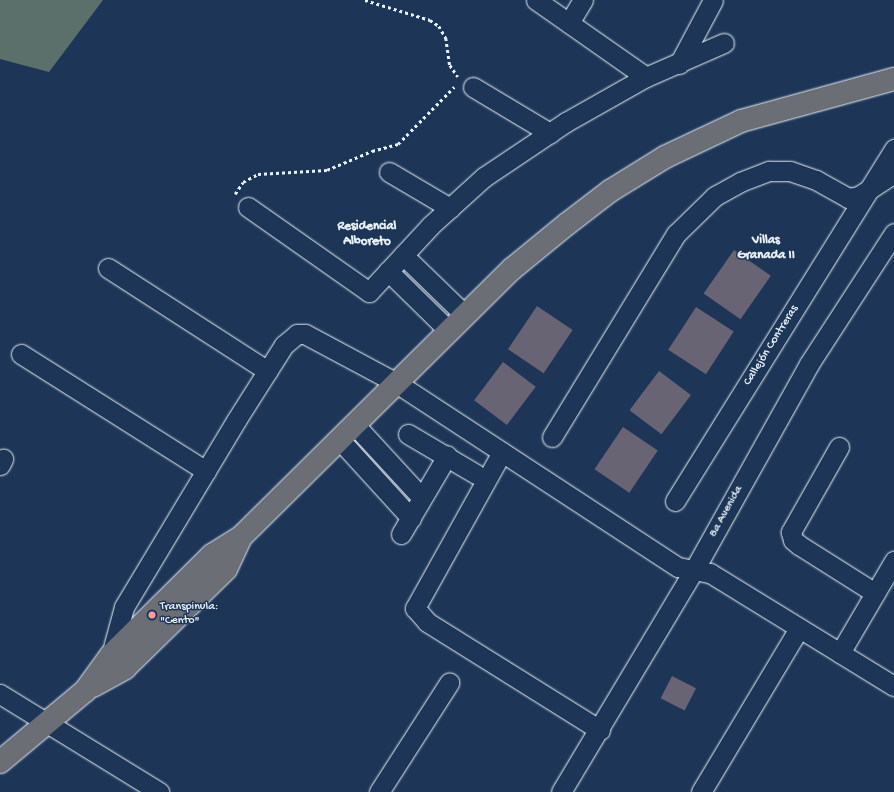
<!DOCTYPE html>
<html>
<head>
<meta charset="utf-8">
<style>
  body { margin:0 }
  #map { position:relative; width:894px; height:792px; overflow:hidden; background:#1d3557; font-family:"Gochi Hand",sans-serif }
  div>[style] { position:absolute }
  [style*='--x'] { left:calc(var(--x)*1px); top:calc(var(--y)*1px); width:calc(var(--w)*1px); rotate:calc(var(--a)*1deg) }
  .green>* { inset:0; background:#5c706b }
  .building>* { inset:0; background:#686474; transform-origin:0 0 }
  .path>* { height:2.5px; margin-top:-1.25px; transform-origin:0; background:repeating-linear-gradient(90deg,#e8f1f8 0 3px,transparent 0 6px) }
  .roads { filter:drop-shadow(0 0 1px #e8f1f8) drop-shadow(0 0 1px #e8f1f8) }
  .minor>* { height:19px; margin:-9.5px; padding:0 9.5px; transform-origin:9.5px; border-radius:9.5px; background:#1d3557 }
  .major>* { height:22px; margin:-11px; padding:0 11px; transform-origin:11px; border-radius:11px; background:#6b6f75 }
  .dots>* { width:11px; height:11px; translate:-50% -50%; box-sizing:border-box; border:2px solid #1d3557; border-radius:50% }
  span { translate:-50% -50%; white-space:nowrap; text-align:center; line-height:1.15; -webkit-text-stroke:3px #1d3557; paint-order:stroke }
  .street-label { font-size:12px; color:#e8f1f8 }
  .poi-label { font-size:12px; color:#e8f1f8 }
  .left { translate:0 -50%; text-align:left }
  .neighbourhood-label { font-size:13px; color:#e8f1f8; font-weight:700 }
</style>
</head>
<body>
<div id="map">
  <div class="green">
    <div style="clip-path:polygon(0 0,103px 0,49px 72px,0 59px)"></div>
  </div>
  <div class="building">
    <div style="left:734px;top:250px;width:45px;height:53px;rotate:35deg"></div>
    <div style="left:537px;top:306px;width:43px;height:52px;rotate:34deg"></div>
    <div style="left:696px;top:307px;width:45px;height:51px;rotate:33deg"></div>
    <div style="left:503px;top:362px;width:41px;height:48px;rotate:37deg"></div>
    <div style="left:659px;top:371px;width:40px;height:49px;rotate:37deg"></div>
    <div style="left:623px;top:427px;width:42px;height:51px;rotate:34deg"></div>
    <div style="left:672px;top:676px;width:27px;height:25px;rotate:27deg"></div>
  </div>
  <div class="path">
    <div style="--x:365;--y:0;--w:68;--a:17.1"></div>
    <div style="--x:430;--y:20;--w:11;--a:34"></div>
    <div style="--x:439;--y:26;--w:14;--a:60"></div>
    <div style="--x:446;--y:38;--w:27;--a:82"></div>
    <div style="--x:450;--y:65;--w:14;--a:56"></div>
    <div style="--x:235;--y:194;--w:14;--a:-56"></div>
    <div style="--x:243;--y:182;--w:17;--a:-28"></div>
    <div style="--x:258;--y:174;--w:69;--a:-3.3"></div>
    <div style="--x:327;--y:170;--w:49;--a:-22.9"></div>
    <div style="--x:372;--y:151;--w:27;--a:-15"></div>
    <div style="--x:398;--y:144;--w:80;--a:-45.5"></div>
  </div>
  <div class="roads">
    <div class="minor">
      <div style="--x:536;--y:0;--w:134;--a:35"></div>
      <div style="--x:569;--y:23;--w:27;--a:-59"></div>
      <div style="--x:679;--y:64;--w:72;--a:-62"></div>
      <div style="--x:473;--y:87;--w:90;--a:30.9"></div>
      <div style="--x:389;--y:172;--w:71;--a:30.5"></div>
      <div style="--x:248;--y:207;--w:148;--a:35.1"></div>
      <div style="--x:369;--y:292;--w:91;--a:-47.2"></div>
      <div style="--x:431;--y:225;--w:72;--a:-42.2"></div>
      <div style="--x:484;--y:177;--w:99;--a:-33.9"></div>
      <div style="--x:566;--y:122;--w:92;--a:-29.4"></div>
      <div style="--x:646;--y:77;--w:85;--a:-23.6"></div>
      <div style="--x:403;--y:255;--w:86;--a:44.1"></div>
      <div style="--x:108;--y:268;--w:190;--a:32.8"></div>
      <div style="--x:388;--y:271;--w:86;--a:44.5"></div>
      <div style="--x:21;--y:354;--w:219;--a:32.3"></div>
      <div style="--x:354;--y:424;--w:100;--a:47.4"></div>
      <div style="--x:408;--y:434;--w:79;--a:30.5"></div>
      <div style="--x:552;--y:437;--w:238;--a:-58.6"></div>
      <div style="--x:676;--y:234;--w:54;--a:-44.3"></div>
      <div style="--x:715;--y:196;--w:29;--a:-29"></div>
      <div style="--x:740;--y:182;--w:31;--a:-21"></div>
      <div style="--x:769;--y:171;--w:21;--a:0"></div>
      <div style="--x:790;--y:171;--w:28;--a:19"></div>
      <div style="--x:816;--y:180;--w:37;--a:29"></div>
      <div style="--x:848;--y:198;--w:11;--a:-10"></div>
      <div style="--x:859;--y:196;--w:42;--a:-33.3"></div>
      <div style="--x:339;--y:439;--w:107;--a:47.7"></div>
      <div style="--x:839;--y:447;--w:98;--a:119.5"></div>
      <div style="--x:791;--y:532;--w:8;--a:76"></div>
      <div style="--x:793;--y:540;--w:8;--a:40"></div>
      <div style="--x:799;--y:545;--w:90;--a:32.3"></div>
      <div style="--x:502;--y:452;--w:179;--a:119.1"></div>
      <div style="--x:415;--y:608;--w:18;--a:49"></div>
      <div style="--x:427;--y:622;--w:204;--a:32"></div>
      <div style="--x:0;--y:465;--w:7;--a:-63"></div>
      <div style="--x:675;--y:501;--w:415;--a:-58.1"></div>
      <div style="--x:401;--y:534;--w:91;--a:-59.5"></div>
      <div style="--x:840;--y:653;--w:107;--a:-59.6"></div>
      <div style="--x:111;--y:655;--w:50;--a:-74.8"></div>
      <div style="--x:124;--y:607;--w:219;--a:-59"></div>
      <div style="--x:237;--y:419;--w:88;--a:-57.6"></div>
      <div style="--x:284;--y:345;--w:17;--a:-40"></div>
      <div style="--x:297;--y:334;--w:8;--a:0"></div>
      <div style="--x:305;--y:334;--w:102;--a:28.1"></div>
      <div style="--x:395;--y:382;--w:338;--a:33.2"></div>
      <div style="--x:678;--y:567;--w:33;--a:11"></div>
      <div style="--x:710;--y:573;--w:216;--a:31.6"></div>
      <div style="--x:0;--y:694;--w:187;--a:31.6"></div>
      <div style="--x:379;--y:792;--w:130;--a:-57.3"></div>
      <div style="--x:561;--y:792;--w:259;--a:-59.1"></div>
      <div style="--x:694;--y:570;--w:236;--a:-60.8"></div>
      <div style="--x:809;--y:364;--w:156;--a:-57"></div>
      <div style="--x:701;--y:792;--w:191;--a:-59.1"></div>
    </div>
    <div class="major">
      <div style="--x:93;--y:686;--w:37;--a:-29"></div>
      <div style="--x:125;--y:668;--w:141;--a:-44.4"></div>
      <div style="--x:226;--y:569;--w:35;--a:-65"></div>
      <div style="--x:0;--y:762;--w:111;--a:-39.9"></div>
      <div style="--x:85;--y:691;--w:44;--a:-54.2"></div>
      <div style="--x:111;--y:655;--w:142;--a:-44.7"></div>
      <div style="--x:212;--y:555;--w:34;--a:-32"></div>
      <div style="--x:241;--y:537;--w:381;--a:-44.7"></div>
      <div style="--x:512;--y:269;--w:71;--a:-39.3"></div>
      <div style="--x:567;--y:224;--w:54;--a:-37.5"></div>
      <div style="--x:610;--y:191;--w:65;--a:-31.7"></div>
      <div style="--x:665;--y:157;--w:84;--a:-25.3"></div>
      <div style="--x:741;--y:121;--w:159;--a:-15.4"></div>
    </div>
  </div>
  <div class="dots">
    <div style="left:152px;top:615px;background:#ff9aa2"></div>
  </div>
  <div class="street-label">
    <span style="left:772px;top:346px;rotate:-58deg">Callejón Contreras</span>
    <span style="left:727px;top:512px;rotate:-61deg">8a Avenida</span>
  </div>
  <div class="poi-label">
    <span class="left" style="left:160px;top:615px">Transpinula:<br>"Cento"</span>
  </div>
  <div class="neighbourhood-label">
    <span style="left:367px;top:235px">Residencial<br>Alboreto</span>
    <span style="left:766px;top:249px">Villas<br>Granada II</span>
  </div>
</div>
</body>
</html>
